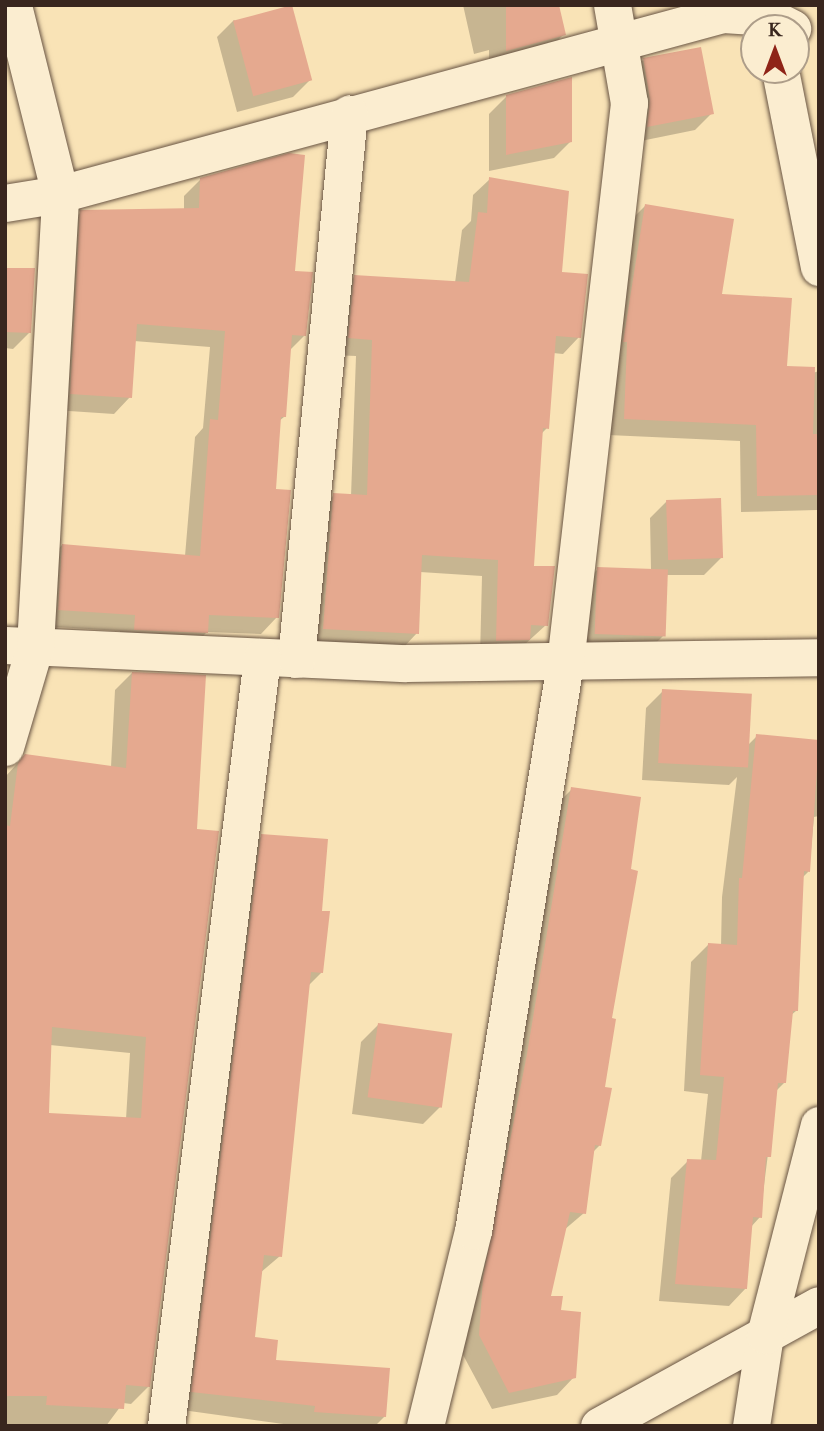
<!DOCTYPE html>
<html>
<head>
<meta charset="utf-8">
<style>
  body { margin:0 }
  #map { position:relative; width:824px; height:1431px; overflow:hidden; background:#f9e3b6; font-family:"IM FELL French Canon",serif }
  div>[style] { position:absolute }
  [style*='--x'] { left:calc(var(--x)*1px); top:calc(var(--y)*1px); width:calc(var(--w)*1px); rotate:calc(var(--a)*1deg) }
  .shadow>* { inset:0; background:#0003 }
  .building>* { inset:0; background:#e5a98f; transform-origin:0 0 }
  .roads { filter:drop-shadow(0 0 2px #695544) drop-shadow(0 0 2px #695544) }
  .street>* { height:37px; margin:-18.5px; padding:0 18.5px; transform-origin:18.5px; border-radius:18.5px; background:#fbedd0 }
  span { translate:-50% -50%; white-space:nowrap; text-align:center; line-height:1.15; -webkit-text-stroke:6px #fbedd0; paint-order:stroke }
  .frame { position:absolute; inset:0; border:7px solid #39261e; pointer-events:none }
  .north { position:absolute; left:740px; top:14px; width:70px; height:70px; box-sizing:border-box; background:#fbedd0; border:2px solid #ad9d89; border-radius:50%; rotate:0deg; font-size:19px; font-weight:700; line-height:28px; text-align:center; color:#39261e }
  .north::after { content:''; display:block; margin:auto; width:24px; height:32px; background:#8f2418; clip-path:polygon(50% 0,100% 100%,50% 72%,0 100%) }
</style>
</head>
<body>
<div id="map">
  <div class="shadow">
    <div style="clip-path:polygon(463px 5px,558px 5px,564px 34px,547px 51px,489px 67px,489px 50px,474px 54px)"></div>
    <div style="clip-path:polygon(234px 20px,310px 80px,293px 97px,237px 112px,217px 37px)"></div>
    <div style="clip-path:polygon(643px 60px,712px 113px,695px 130px,631px 143px,626px 77px)"></div>
    <div style="clip-path:polygon(507px 96px,571px 141px,554px 158px,489px 171px,489px 114px)"></div>
    <div style="clip-path:polygon(201px 179px,293px 272px,305px 335px,289px 351px,284px 417px,279px 421px,274px 491px,277px 617px,261px 634px,207px 632px,190px 649px,119px 646px,120px 631px,42px 626px,46px 562px,62px 545px,185px 556px,195px 437px,203px 428px,210px 347px,134px 341px,130px 397px,114px 414px,54px 410px,64px 229px,81px 212px,184px 210px,184px 196px)"></div>
    <div style="clip-path:polygon(490px 179px,560px 273px,579px 337px,563px 354px,553px 353px,547px 428px,541px 434px,533px 568px,546px 625px,512px 656px,480px 657px,482px 576px,420px 572px,417px 633px,401px 650px,308px 645px,317px 512px,334px 495px,351px 496px,356px 356px,332px 355px,338px 293px,355px 276px,455px 283px,462px 230px,471px 221px,473px 195px)"></div>
    <div style="clip-path:polygon(646px 205px,784px 382px,819px 371px,817px 510px,741px 512px,740px 441px,608px 435px,629px 222px)"></div>
    <div style="clip-path:polygon(5px 269px,30px 332px,13px 349px,5px 348px)"></div>
    <div style="clip-path:polygon(667px 501px,721px 558px,704px 575px,666px 575px,665px 634px,648px 651px,573px 650px,581px 586px,598px 569px,651px 570px,650px 518px)"></div>
    <div style="clip-path:polygon(evenodd,132px 673px,204px 677px,148px 1387px,131px 1404px,123px 1403px,106px 1426px,5px 1426px,5px 777px,25px 755px,111px 767px,115px 690px,132px 673px,50px 1045px,130px 1053px,126px 1119px,47px 1114px,50px 1045px)"></div>
    <div style="clip-path:polygon(663px 691px,748px 745px,757px 736px,819px 742px,819px 816px,814px 817px,809px 871px,802px 878px,796px 1011px,790px 1016px,784px 1083px,776px 1091px,760px 1217px,750px 1228px,746px 1288px,729px 1306px,659px 1301px,671px 1178px,688px 1161px,701px 1161px,708px 1094px,684px 1091px,691px 962px,708px 945px,721px 946px,722px 897px,737px 777px,729px 785px,642px 780px,646px 708px)"></div>
    <div style="clip-path:polygon(572px 789px,610px 1020px,600px 1145px,592px 1153px,584px 1213px,564px 1230px,549px 1297px,559px 1312px,574px 1377px,557px 1395px,492px 1409px,462px 1353px,467px 1295px,555px 806px)"></div>
    <div style="clip-path:polygon(262px 836px,320px 912px,322px 972px,308px 986px,280px 1256px,260px 1273px,253px 1338px,274px 1362px,385px 1416px,375px 1426px,298px 1426px,175px 1409px,245px 853px)"></div>
    <div style="clip-path:polygon(378px 1025px,440px 1107px,423px 1124px,352px 1114px,361px 1042px)"></div>
  </div>
  <div class="building">
    <div style="left:292px;top:5px;width:78px;height:61px;rotate:75deg"></div>
    <div style="clip-path:polygon(506px 5px,559px 5px,566px 35px,506px 51px)"></div>
    <div style="clip-path:polygon(701px 47px,714px 114px,647px 127px,650px 100px,643px 58px)"></div>
    <div style="clip-path:polygon(572px 77px,572px 142px,506px 155px,506px 95px)"></div>
    <div style="clip-path:polygon(289px 153px,305px 155px,295px 271px,313px 272px,306px 336px,292px 335px,286px 417px,281px 417px,276px 489px,291px 490px,279px 618px,209px 615px,208px 633px,134px 630px,135px 615px,58px 610px,62px 544px,200px 556px,210px 419px,218px 420px,225px 331px,137px 324px,132px 398px,70px 394px,80px 210px,199px 208px,200px 178px)"></div>
    <div style="clip-path:polygon(489px 177px,569px 191px,562px 272px,588px 274px,581px 338px,556px 336px,549px 429px,543px 428px,534px 566px,555px 566px,548px 626px,531px 625px,530px 640px,496px 641px,498px 560px,422px 555px,419px 634px,323px 629px,333px 493px,367px 495px,372px 340px,348px 338px,354px 275px,469px 282px,478px 212px,487px 213px)"></div>
    <div style="clip-path:polygon(645px 204px,734px 219px,722px 294px,792px 298px,787px 366px,815px 367px,813px 434px,819px 434px,819px 495px,757px 496px,756px 425px,624px 419px,627px 342px,623px 342px)"></div>
    <div style="clip-path:polygon(5px 268px,35px 268px,31px 333px,5px 332px)"></div>
    <div style="left:721px;top:498px;width:60px;height:55px;rotate:88deg"></div>
    <div style="left:597px;top:567px;width:71px;height:67px;rotate:2deg"></div>
    <div style="clip-path:polygon(evenodd,132px 672px,206px 675px,197px 829px,219px 831px,150px 1387px,126px 1385px,124px 1409px,46px 1405px,47px 1396px,5px 1396px,5px 825px,10px 826px,18px 763px,25px 754px,126px 768px,132px 672px,52px 1027px,146px 1037px,141px 1118px,49px 1113px,52px 1027px)"></div>
    <div style="left:662px;top:689px;width:90px;height:74px;rotate:3deg"></div>
    <div style="clip-path:polygon(756px 734px,819px 740px,810px 872px,804px 871px,798px 1011px,793px 1011px,786px 1083px,778px 1083px,771px 1157px,766px 1157px,762px 1218px,753px 1217px,747px 1289px,675px 1284px,687px 1159px,716px 1160px,724px 1077px,700px 1075px,708px 943px,737px 945px,739px 878px,742px 878px)"></div>
    <div style="clip-path:polygon(571px 787px,641px 797px,631px 869px,638px 871px,612px 1018px,616px 1019px,605px 1087px,612px 1088px,601px 1146px,595px 1145px,586px 1214px,570px 1212px,551px 1296px,563px 1296px,561px 1310px,581px 1312px,576px 1378px,509px 1393px,479px 1335px,483px 1277px,527px 1054px)"></div>
    <div style="clip-path:polygon(261px 834px,328px 839px,322px 911px,330px 911px,323px 973px,311px 972px,282px 1257px,264px 1255px,255px 1337px,278px 1340px,276px 1360px,390px 1368px,386px 1417px,314px 1412px,315px 1406px,191px 1392px)"></div>
    <div style="left:378px;top:1023px;width:75px;height:75px;rotate:8deg"></div>
  </div>
  <div class="roads">
    <div class="street">
      <div style="--x:780;--y:70;--w:201;--a:78.8"></div>
      <div style="--x:5;--y:203;--w:56;--a:-9.3"></div>
      <div style="--x:60;--y:194;--w:687;--a:-15.19"></div>
      <div style="--x:723;--y:14;--w:47;--a:3.7"></div>
      <div style="--x:770;--y:17;--w:25;--a:27"></div>
      <div style="--x:5;--y:645;--w:401;--a:2.6"></div>
      <div style="--x:406;--y:663;--w:413;--a:-0.8"></div>
      <div style="--x:296;--y:659;--w:548;--a:-84.45"></div>
      <div style="--x:5;--y:747;--w:105;--a:-73.5"></div>
      <div style="--x:35;--y:646;--w:453;--a:-86.8"></div>
      <div style="--x:60;--y:194;--w:195;--a:-104"></div>
      <div style="--x:166;--y:1426;--w:775;--a:-82.88"></div>
      <div style="--x:425;--y:1426;--w:201;--a:-76.2"></div>
      <div style="--x:473;--y:1231;--w:575;--a:-80.8"></div>
      <div style="--x:565;--y:663;--w:564;--a:-83.48"></div>
      <div style="--x:629;--y:103;--w:99;--a:-99.8"></div>
      <div style="--x:599;--y:1426;--w:251;--a:-28.8"></div>
      <div style="--x:751;--y:1426;--w:92;--a:-81.3"></div>
      <div style="--x:765;--y:1335;--w:217;--a:-75.6"></div>
    </div>
  </div>
  <div class="frame"></div>
  <div class="north">K</div>
</div>
</body>
</html>
